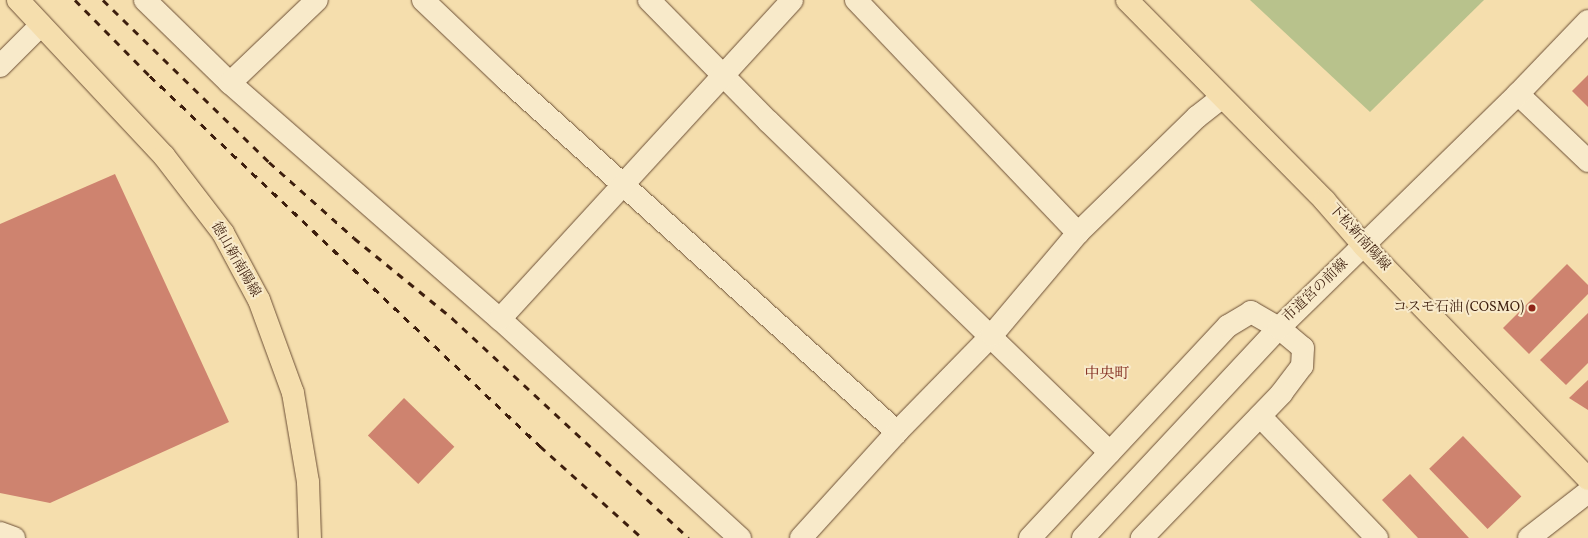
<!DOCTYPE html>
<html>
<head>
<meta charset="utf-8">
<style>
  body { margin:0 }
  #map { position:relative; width:1588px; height:538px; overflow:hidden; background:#f5dead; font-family:Vollkorn,"Noto Serif JP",serif }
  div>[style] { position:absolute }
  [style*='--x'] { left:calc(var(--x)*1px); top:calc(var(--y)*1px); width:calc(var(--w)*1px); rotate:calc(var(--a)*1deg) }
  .green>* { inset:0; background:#b8c28c }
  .building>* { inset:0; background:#ce836f; transform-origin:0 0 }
  .roads { filter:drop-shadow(0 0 1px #6b4e35) drop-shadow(0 0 1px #6b4e35) }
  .minor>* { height:22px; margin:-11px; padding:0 11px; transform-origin:11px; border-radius:11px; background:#f8eaca }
  .major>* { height:22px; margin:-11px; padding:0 11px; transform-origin:11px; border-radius:11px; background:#f5dead }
  .rail>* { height:3px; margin-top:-1.5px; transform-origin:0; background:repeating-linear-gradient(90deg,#3d1e0d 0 7px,transparent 0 14px) }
  .dots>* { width:11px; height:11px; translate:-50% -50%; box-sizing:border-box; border:2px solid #f8eaca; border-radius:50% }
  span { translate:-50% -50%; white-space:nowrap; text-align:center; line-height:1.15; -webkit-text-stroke:4px #f8eaca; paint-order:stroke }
  .street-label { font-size:14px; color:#3d1e0d }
  .poi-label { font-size:14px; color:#3d1e0d }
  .right { translate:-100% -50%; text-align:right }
  .neighbourhood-label { font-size:15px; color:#7a1f14 }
</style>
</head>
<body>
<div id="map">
  <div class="green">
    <div style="clip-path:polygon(1250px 0,1484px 0,1370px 112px)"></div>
  </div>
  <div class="building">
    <div style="clip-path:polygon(1588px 75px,1588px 107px,1572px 91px)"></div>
    <div style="clip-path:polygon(115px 174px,229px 422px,50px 503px,0 493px,0 224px)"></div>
    <div style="clip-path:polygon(1567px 264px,1588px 285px,1588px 294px,1529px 354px,1503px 328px)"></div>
    <div style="clip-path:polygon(1588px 313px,1588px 363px,1566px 385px,1540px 360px)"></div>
    <div style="clip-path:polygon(1588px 380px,1588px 410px,1569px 398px)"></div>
    <div style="left:404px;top:398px;width:70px;height:52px;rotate:44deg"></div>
    <div style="left:1463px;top:436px;width:84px;height:47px;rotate:46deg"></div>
    <div style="clip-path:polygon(1410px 474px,1469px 538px,1418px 538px,1382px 500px)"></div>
  </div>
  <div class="roads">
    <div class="minor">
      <div style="--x:145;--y:0;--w:119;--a:44.3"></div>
      <div style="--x:230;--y:83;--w:359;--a:41.2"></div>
      <div style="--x:500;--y:319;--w:325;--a:42.4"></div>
      <div style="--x:423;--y:0;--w:115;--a:43.6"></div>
      <div style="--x:506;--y:79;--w:527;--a:42.08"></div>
      <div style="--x:649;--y:0;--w:170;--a:45.5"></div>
      <div style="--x:768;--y:121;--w:476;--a:44.1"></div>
      <div style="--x:856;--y:0;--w:322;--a:46.4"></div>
      <div style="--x:0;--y:66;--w:58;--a:-45"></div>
      <div style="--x:230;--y:83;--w:120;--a:-43.7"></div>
      <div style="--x:1518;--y:94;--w:97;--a:43.7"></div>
      <div style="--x:500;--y:319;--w:432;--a:-47.5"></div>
      <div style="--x:1260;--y:416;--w:169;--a:46.2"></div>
      <div style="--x:0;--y:533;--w:15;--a:20"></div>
      <div style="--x:801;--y:538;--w:143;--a:-47.8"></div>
      <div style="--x:897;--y:432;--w:136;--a:-45.6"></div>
      <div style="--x:992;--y:335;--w:133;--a:-49.9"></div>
      <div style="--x:1078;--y:233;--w:166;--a:-44.3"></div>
      <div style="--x:1197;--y:117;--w:31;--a:-38"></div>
      <div style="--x:1030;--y:538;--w:290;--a:-47"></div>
      <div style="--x:1228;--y:326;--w:27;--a:-31"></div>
      <div style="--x:1251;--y:312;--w:32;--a:30"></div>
      <div style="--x:1279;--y:328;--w:31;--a:40"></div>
      <div style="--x:1303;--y:348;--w:18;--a:93"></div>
      <div style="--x:1302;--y:366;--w:34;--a:127"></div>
      <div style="--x:1282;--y:393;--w:202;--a:134"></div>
      <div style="--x:1083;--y:538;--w:287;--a:-47"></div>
      <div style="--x:1279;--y:328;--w:334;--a:-44.4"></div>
      <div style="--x:1518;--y:94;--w:101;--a:-46.2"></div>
      <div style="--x:1529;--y:538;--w:75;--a:-37.9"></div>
    </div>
    <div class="major">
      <div style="--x:18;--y:0;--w:214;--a:46.9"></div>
      <div style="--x:164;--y:156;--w:97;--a:52.5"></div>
      <div style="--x:223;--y:233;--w:76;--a:61.8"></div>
      <div style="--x:259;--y:300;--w:99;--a:69.9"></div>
      <div style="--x:293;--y:393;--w:90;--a:80.4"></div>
      <div style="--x:308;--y:482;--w:56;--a:88"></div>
      <div style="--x:1127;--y:0;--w:282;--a:45.4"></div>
      <div style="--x:1325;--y:201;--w:60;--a:49.1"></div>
      <div style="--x:1364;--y:246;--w:323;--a:46.1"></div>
    </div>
  </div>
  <div class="rail">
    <div style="--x:75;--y:0;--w:107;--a:45.4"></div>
    <div style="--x:150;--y:76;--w:538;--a:43.49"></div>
    <div style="--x:540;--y:446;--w:137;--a:42"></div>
    <div style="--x:103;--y:0;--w:232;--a:44.3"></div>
    <div style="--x:269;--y:162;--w:114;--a:41.8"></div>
    <div style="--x:354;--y:238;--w:127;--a:39.2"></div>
    <div style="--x:452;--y:318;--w:323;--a:42.9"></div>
  </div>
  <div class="dots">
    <div style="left:1532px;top:308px;background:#8f2418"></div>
  </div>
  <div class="street-label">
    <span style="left:1359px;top:238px;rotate:48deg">下松新南陽線</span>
    <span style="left:235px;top:260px;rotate:60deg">徳山新南陽線</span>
    <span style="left:1316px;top:291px;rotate:-44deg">市道宮の前線</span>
  </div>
  <div class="poi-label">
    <span class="right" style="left:1524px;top:308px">コスモ石油 (COSMO)</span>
  </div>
  <div class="neighbourhood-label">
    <span style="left:1107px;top:375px">中央町</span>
  </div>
</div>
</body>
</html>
